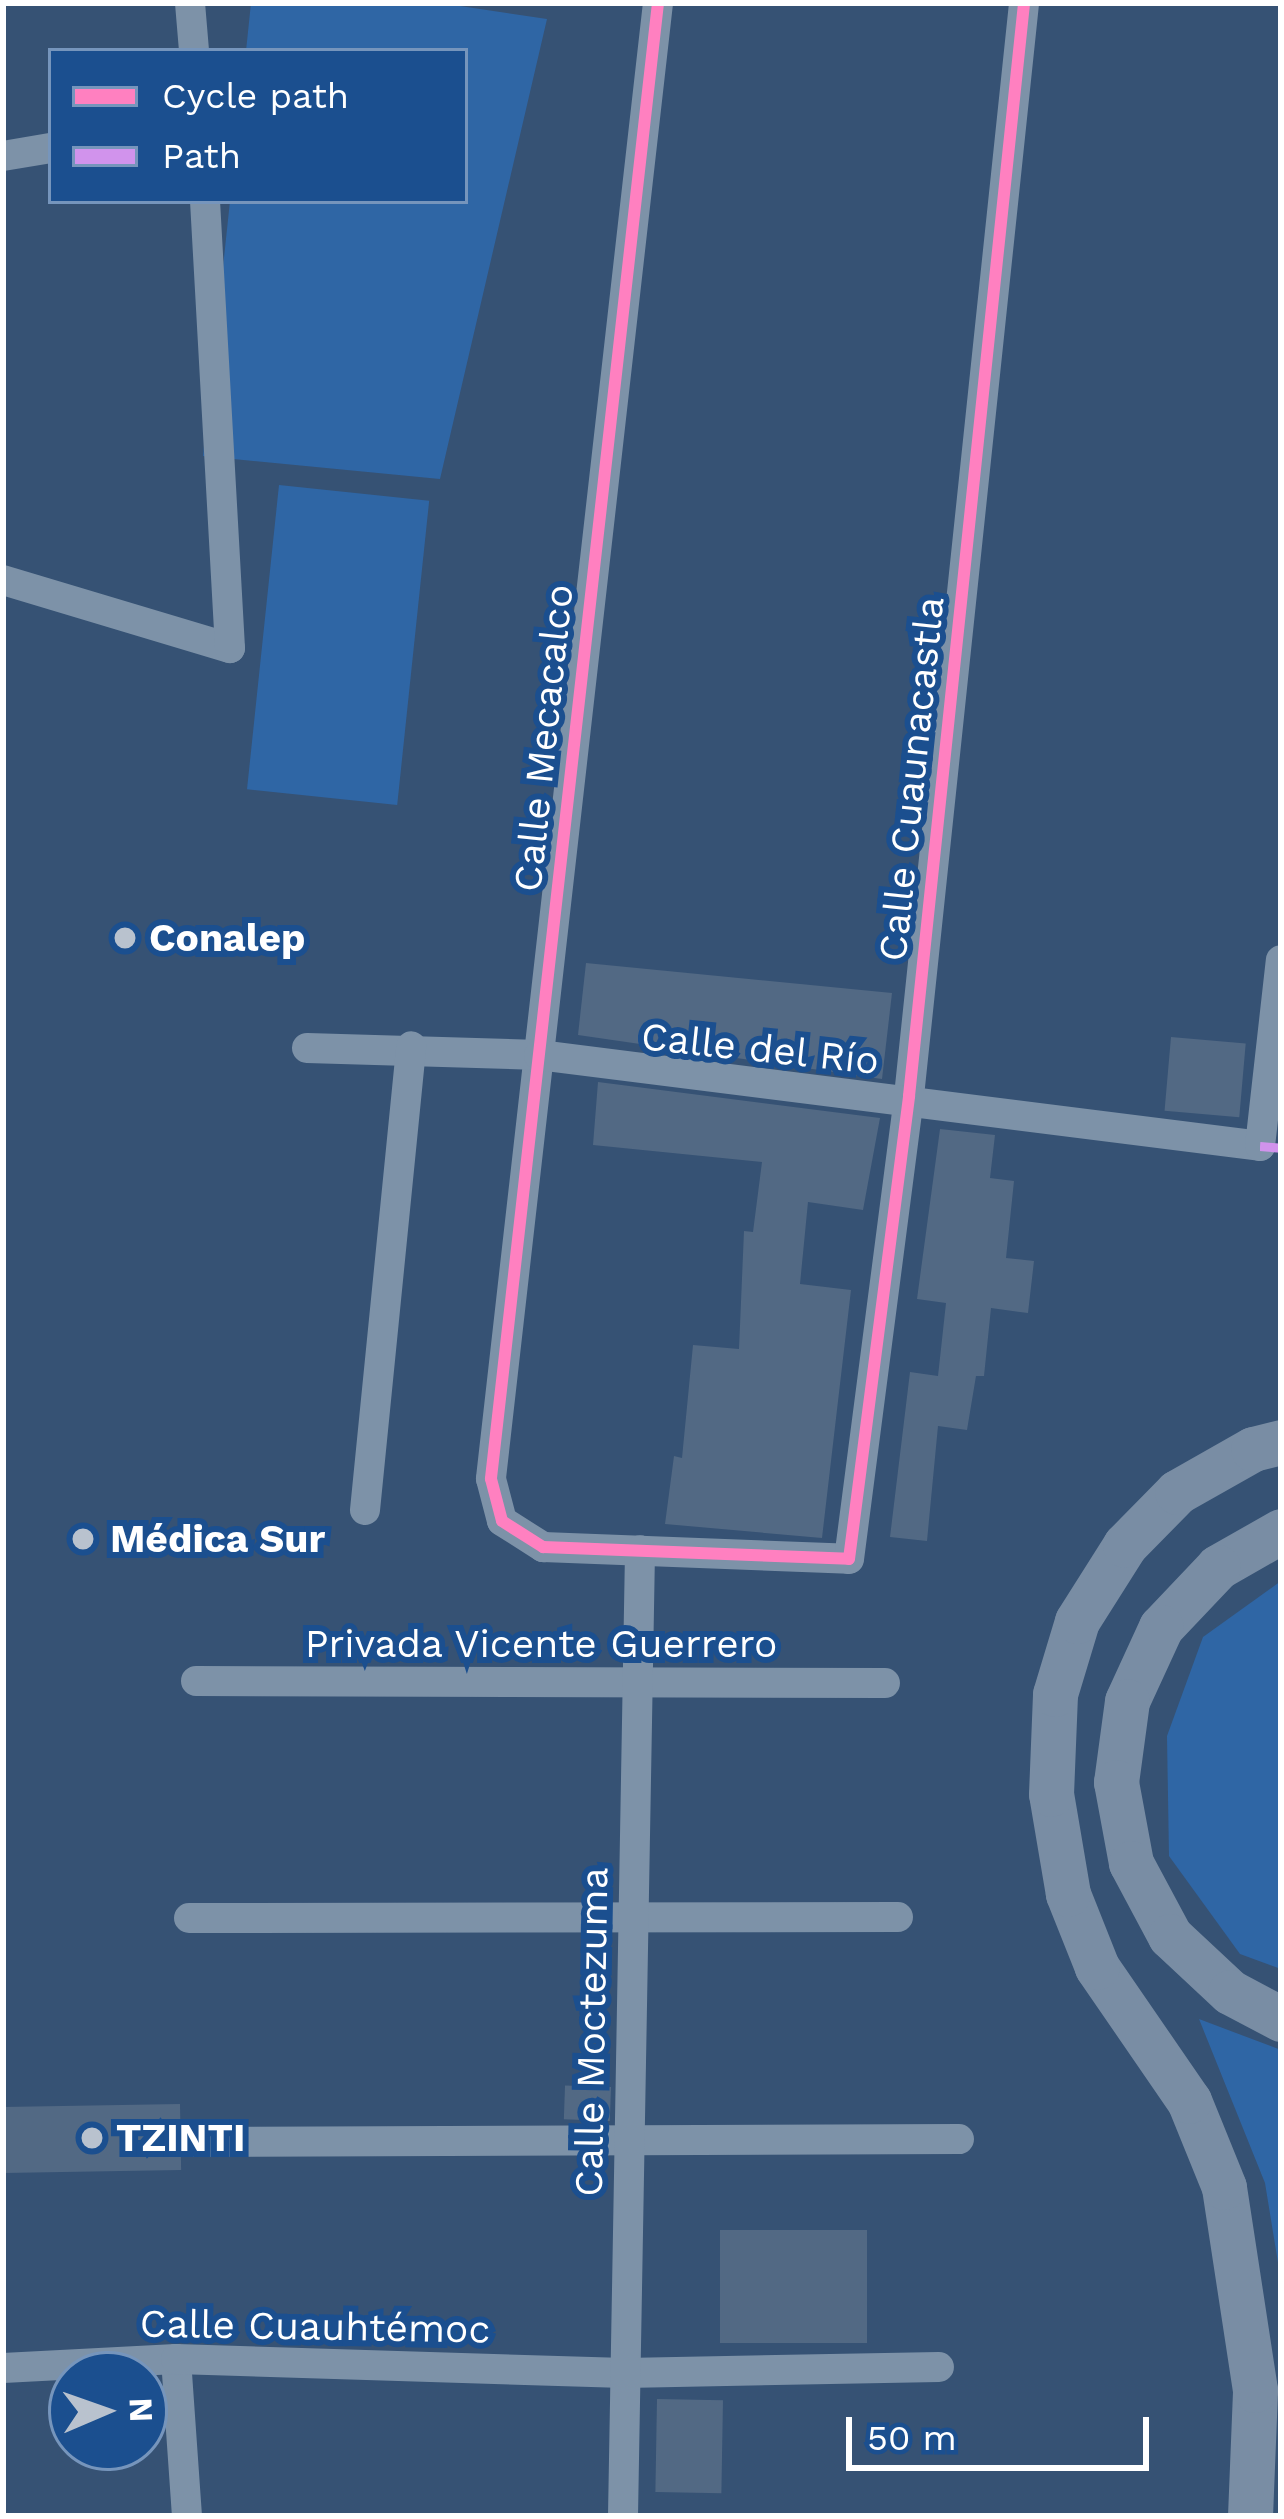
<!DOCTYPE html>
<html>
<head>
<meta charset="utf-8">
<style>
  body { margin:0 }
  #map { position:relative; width:1284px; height:2519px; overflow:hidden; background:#365274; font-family:"Work Sans",sans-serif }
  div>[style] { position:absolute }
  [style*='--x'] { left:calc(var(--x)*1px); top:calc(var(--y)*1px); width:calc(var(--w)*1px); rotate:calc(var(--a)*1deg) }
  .green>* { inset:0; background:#2f66a5; transform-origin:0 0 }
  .building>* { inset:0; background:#526984; transform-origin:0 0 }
  .minor>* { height:30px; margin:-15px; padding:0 15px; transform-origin:15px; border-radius:15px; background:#7d92a8 }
  .secondary>* { height:45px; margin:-22.5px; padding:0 22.5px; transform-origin:22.5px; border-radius:22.5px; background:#798da4 }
  .quiet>* { height:9px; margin-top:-4.5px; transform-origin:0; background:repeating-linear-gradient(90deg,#d193ec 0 18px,transparent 0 27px) }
  .cycleway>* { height:12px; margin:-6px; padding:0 6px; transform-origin:6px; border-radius:6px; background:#ff80c0 }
  .dots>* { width:33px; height:33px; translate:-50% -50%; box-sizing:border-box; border:6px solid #1b4f8f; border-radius:50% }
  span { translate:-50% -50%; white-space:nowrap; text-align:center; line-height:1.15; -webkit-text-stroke:12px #1b4f8f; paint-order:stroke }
  .street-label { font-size:39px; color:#fff }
  .poi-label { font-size:39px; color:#fff; font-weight:700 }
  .left { translate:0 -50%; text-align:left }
  .frame { position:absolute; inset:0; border:6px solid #fff; pointer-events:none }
  .legend { position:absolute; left:48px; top:48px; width:420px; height:156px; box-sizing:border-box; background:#1b4f8f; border:3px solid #7695bc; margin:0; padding:15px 21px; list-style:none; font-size:36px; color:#fff }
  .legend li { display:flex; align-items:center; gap:24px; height:60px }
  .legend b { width:60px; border:3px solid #7695bc }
  .north { position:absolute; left:48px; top:2351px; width:120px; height:120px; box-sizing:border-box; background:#1b4f8f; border:3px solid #7695bc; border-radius:50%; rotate:88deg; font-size:33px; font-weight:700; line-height:48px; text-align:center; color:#fff }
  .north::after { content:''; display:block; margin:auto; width:42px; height:54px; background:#b9c2ce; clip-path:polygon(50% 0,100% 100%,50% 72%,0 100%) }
  .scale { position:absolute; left:846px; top:2417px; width:303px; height:54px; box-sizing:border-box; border:6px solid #fff; border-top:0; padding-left:15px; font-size:36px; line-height:42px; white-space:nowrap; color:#fff; -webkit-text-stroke:9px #1b4f8f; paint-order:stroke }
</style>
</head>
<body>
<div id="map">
  <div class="green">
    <div style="clip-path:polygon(251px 3px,440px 3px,547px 19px,440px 479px,203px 456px,230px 201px,465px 201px,465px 51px,246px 51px)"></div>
    <div style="left:279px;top:485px;width:151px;height:306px;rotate:6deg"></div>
    <div style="clip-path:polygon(1281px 1581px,1281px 1969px,1240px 1954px,1169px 1856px,1167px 1736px,1203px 1637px)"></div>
    <div style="clip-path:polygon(1199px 2019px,1281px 2050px,1281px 2281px,1265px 2183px)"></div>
  </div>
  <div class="building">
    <div style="clip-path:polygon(586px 963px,892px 993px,882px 1079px,578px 1035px)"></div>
    <div style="left:1171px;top:1037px;width:75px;height:74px;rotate:5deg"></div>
    <div style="clip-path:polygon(598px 1082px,880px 1118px,863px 1210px,808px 1202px,800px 1284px,851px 1290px,822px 1538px,665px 1524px,674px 1456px,682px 1458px,693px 1345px,739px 1349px,744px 1231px,753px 1232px,762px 1162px,593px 1145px)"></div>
    <div style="clip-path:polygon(940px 1129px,995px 1135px,990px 1178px,1014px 1181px,1006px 1258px,1034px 1261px,1028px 1313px,991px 1308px,984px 1376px,976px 1376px,967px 1430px,938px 1426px,927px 1541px,890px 1537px,910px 1372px,938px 1376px,946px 1303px,917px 1299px)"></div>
    <div style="left:611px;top:2087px;width:34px;height:46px;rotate:92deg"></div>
    <div style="left:180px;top:2104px;width:66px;height:177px;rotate:89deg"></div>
    <div style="left:720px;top:2230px;width:147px;height:113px"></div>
    <div style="left:657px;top:2399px;width:66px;height:93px;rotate:1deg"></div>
  </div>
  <div class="minor">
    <div style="--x:190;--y:3;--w:48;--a:85.2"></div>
    <div style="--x:658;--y:3;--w:1485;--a:96.46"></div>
    <div style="--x:491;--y:1479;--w:43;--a:75.3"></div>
    <div style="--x:502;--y:1521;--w:49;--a:32.4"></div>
    <div style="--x:543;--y:1547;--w:306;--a:2.2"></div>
    <div style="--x:849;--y:1559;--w:467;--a:-82.6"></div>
    <div style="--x:909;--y:1096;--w:1099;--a:-83.99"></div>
    <div style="--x:3;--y:156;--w:49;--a:-9.5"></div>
    <div style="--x:3;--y:580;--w:237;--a:16.7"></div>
    <div style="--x:230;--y:648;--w:448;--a:-93.2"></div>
    <div style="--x:307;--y:1048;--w:232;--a:1.7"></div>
    <div style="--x:539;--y:1055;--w:727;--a:7.19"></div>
    <div style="--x:1260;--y:1146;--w:187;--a:-83.6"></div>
    <div style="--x:365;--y:1510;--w:466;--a:-84.3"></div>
    <div style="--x:196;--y:1681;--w:689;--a:0.17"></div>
    <div style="--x:189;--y:1918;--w:709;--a:-0.08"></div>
    <div style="--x:195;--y:2142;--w:764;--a:-0.22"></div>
    <div style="--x:176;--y:2359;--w:157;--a:86"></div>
    <div style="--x:3;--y:2368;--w:173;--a:-3"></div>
    <div style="--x:176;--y:2359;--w:449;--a:1.8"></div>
    <div style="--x:625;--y:2373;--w:314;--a:-1.1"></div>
    <div style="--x:623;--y:2516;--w:966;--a:-88.99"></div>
  </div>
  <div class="secondary">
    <div style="--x:1281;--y:1531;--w:73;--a:150.3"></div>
    <div style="--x:1218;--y:1567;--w:83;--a:133.5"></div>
    <div style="--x:1161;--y:1627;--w:81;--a:114.7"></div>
    <div style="--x:1127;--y:1701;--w:82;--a:97.7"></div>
    <div style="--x:1116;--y:1782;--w:82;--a:79.5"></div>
    <div style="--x:1131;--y:1863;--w:83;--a:61.9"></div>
    <div style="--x:1170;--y:1936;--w:82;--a:43"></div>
    <div style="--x:1230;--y:1992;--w:58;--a:27.9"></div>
    <div style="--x:1250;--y:2516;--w:126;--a:-87.7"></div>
    <div style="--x:1255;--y:2390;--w:205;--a:-98.7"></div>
    <div style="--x:1224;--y:2187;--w:93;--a:-112.1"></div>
    <div style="--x:1189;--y:2101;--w:163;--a:-124.5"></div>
    <div style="--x:1097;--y:1967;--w:79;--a:-111.7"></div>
    <div style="--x:1068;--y:1894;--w:101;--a:-99.6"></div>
    <div style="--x:1051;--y:1794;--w:100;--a:-87.7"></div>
    <div style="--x:1055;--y:1694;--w:76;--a:-73.2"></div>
    <div style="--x:1077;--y:1621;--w:90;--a:-57.7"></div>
    <div style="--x:1125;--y:1545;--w:74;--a:-45.5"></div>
    <div style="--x:1177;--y:1492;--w:87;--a:-29.5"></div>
    <div style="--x:1253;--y:1449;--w:29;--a:-14"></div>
  </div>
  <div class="quiet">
    <div style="--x:1260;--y:1146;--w:21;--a:5"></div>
  </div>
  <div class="cycleway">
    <div style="--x:658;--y:3;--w:1485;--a:96.46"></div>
    <div style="--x:491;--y:1479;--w:43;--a:75.3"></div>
    <div style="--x:502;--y:1521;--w:49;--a:32.4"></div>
    <div style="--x:543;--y:1547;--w:306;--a:2.2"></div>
    <div style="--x:849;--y:1559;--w:467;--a:-82.6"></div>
    <div style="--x:909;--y:1096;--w:1099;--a:-83.99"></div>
  </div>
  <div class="dots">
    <div style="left:125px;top:938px;background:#b9c2ce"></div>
    <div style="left:83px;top:1539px;background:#b9c2ce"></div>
    <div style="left:92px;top:2138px;background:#b9c2ce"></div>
  </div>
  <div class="street-label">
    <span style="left:544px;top:738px;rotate:-84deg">Calle Mecacalco</span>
    <span style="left:912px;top:779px;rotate:-84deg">Calle Cuaunacastla</span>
    <span style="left:760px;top:1049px;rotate:6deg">Calle del Río</span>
    <span style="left:541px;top:1644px">Privada Vicente Guerrero</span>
    <span style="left:592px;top:2032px;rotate:-89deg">Calle Moctezuma</span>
    <span style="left:315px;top:2327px;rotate:1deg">Calle Cuauhtémoc</span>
  </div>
  <div class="poi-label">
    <span class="left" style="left:149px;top:938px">Conalep</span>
    <span class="left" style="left:110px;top:1539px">Médica Sur</span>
    <span class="left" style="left:116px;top:2138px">TZINTI</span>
  </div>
  <div class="frame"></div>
  <ul class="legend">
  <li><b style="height:15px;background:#ff80c0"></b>Cycle path</li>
  <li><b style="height:15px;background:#d193ec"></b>Path</li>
  </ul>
  <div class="north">N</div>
  <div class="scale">50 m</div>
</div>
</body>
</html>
